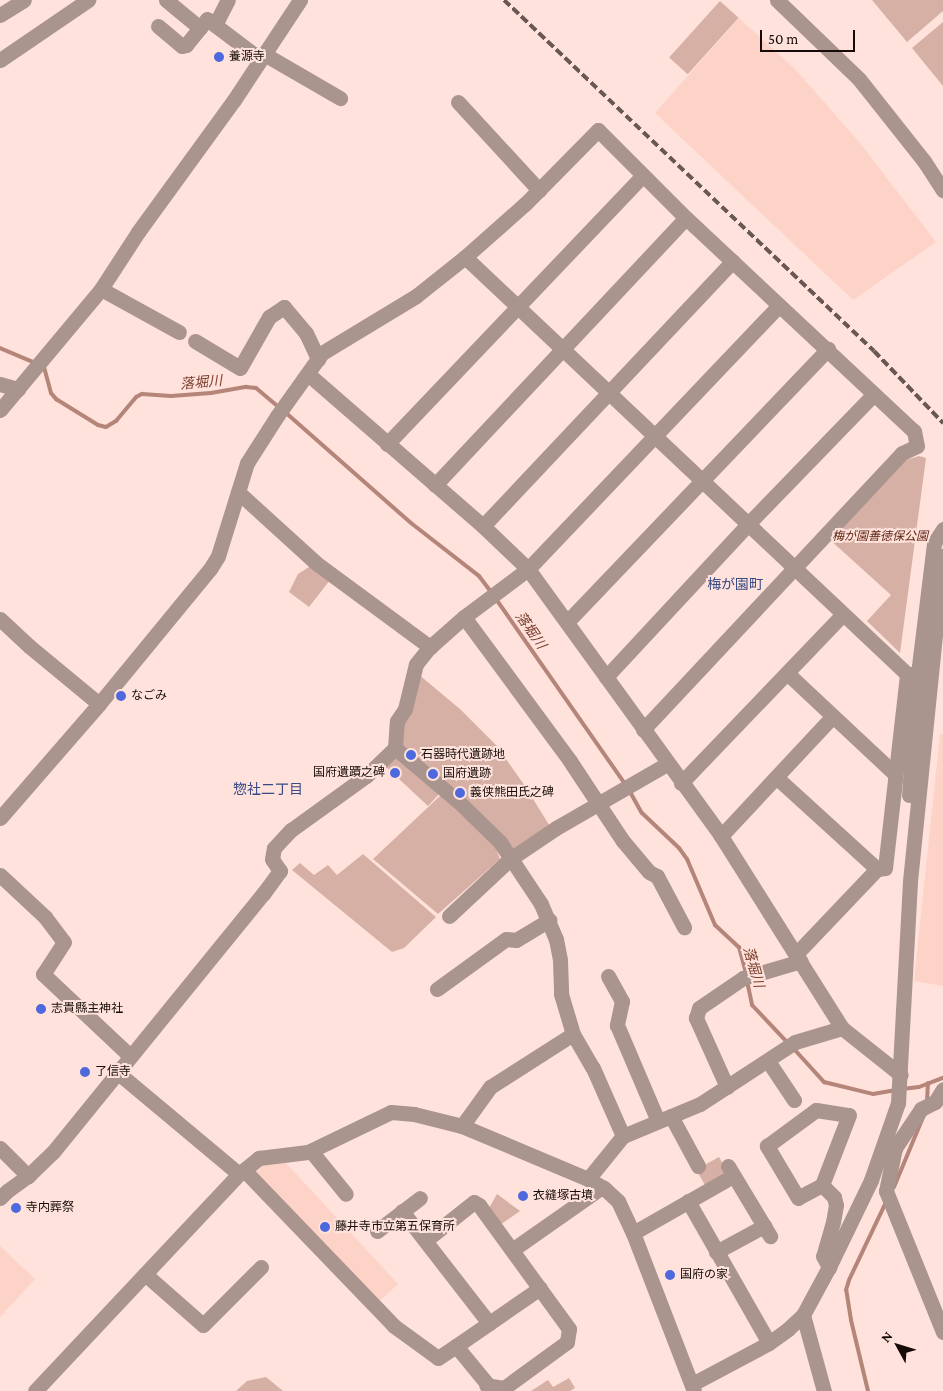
<!DOCTYPE html>
<html>
<head>
<meta charset="utf-8">
<style>
  body { margin:0 }
  #map { position:relative; width:943px; height:1391px; overflow:hidden; background:#fee2db; font-family:"Crimson Pro","Noto Sans JP",serif }
  div>[style] { position:absolute }
  [style*='--x'] { left:calc(var(--x)*1px); top:calc(var(--y)*1px); width:calc(var(--w)*1px); rotate:calc(var(--a)*1deg) }
  .built>* { inset:0; background:#fed3c7 }
  .green>* { inset:0; background:#d7b0a5; transform-origin:0 0 }
  .stream>* { height:4px; margin:-2px; padding:0 2px; transform-origin:2px; border-radius:2px; background:#b48578 }
  .minor>* { height:15px; margin:-7.5px; padding:0 7.5px; transform-origin:7.5px; border-radius:7.5px; background:#a9948e }
  .rail>* { height:4px; margin-top:-2px; transform-origin:0; background:repeating-linear-gradient(90deg,#685752 0 8px,transparent 0 12px) }
  .dots>* { width:14px; height:14px; translate:-50% -50%; box-sizing:border-box; border:2px solid #fee2db; border-radius:50% }
  span { translate:-50% -50%; white-space:nowrap; text-align:center; line-height:1.15; -webkit-text-stroke:4px #fee2db; paint-order:stroke }
  .poi-label { font-size:12px; color:#160b08 }
  .left { translate:0 -50%; text-align:left }
  .right { translate:-100% -50%; text-align:right }
  .park-label { font-size:12px; color:#5f2414; font-style:italic }
  .water-label { font-size:14px; color:#7b3e2c; font-style:italic }
  .neighbourhood-label { font-size:14px; color:#394a85 }
  .north { position:absolute; left:873px; top:1321px; width:50px; height:50px; -webkit-text-stroke:4px #fee2db; paint-order:stroke; rotate:309deg; font-size:14px; font-weight:700; line-height:20px; text-align:center; color:#160b08 }
  .north::after { content:''; display:block; margin:auto; width:18px; height:22px; background:#160b08; clip-path:polygon(50% 0,100% 100%,50% 72%,0 100%) }
  .scale { position:absolute; left:760px; top:30px; width:95px; height:22px; box-sizing:border-box; border:2px solid #160b08; border-top:0; padding-left:6px; font-size:15px; line-height:18px; white-space:nowrap; color:#160b08; -webkit-text-stroke:4px #fee2db; paint-order:stroke }
</style>
</head>
<body>
<div id="map">
  <div class="built">
    <div style="clip-path:polygon(739px 18px,795px 69px,860px 143px,936px 242px,853px 300px,655px 113px)"></div>
    <div style="clip-path:polygon(940px 734px,943px 734px,943px 986px,914px 981px)"></div>
    <div style="clip-path:polygon(285px 1162px,398px 1284px,376px 1304px,252px 1170px,259px 1163px)"></div>
    <div style="clip-path:polygon(0 1246px,35px 1279px,0 1317px)"></div>
  </div>
  <div class="green">
    <div style="clip-path:polygon(872px 0,943px 0,943px 11px,907px 42px)"></div>
    <div style="left:720px;top:1px;width:25px;height:76px;rotate:42deg"></div>
    <div style="clip-path:polygon(943px 22px,943px 86px,912px 48px)"></div>
    <div style="clip-path:polygon(919px 456px,926px 458px,900px 653px,867px 621px,891px 595px,829px 539px,903px 461px)"></div>
    <div style="clip-path:polygon(312px 565px,330px 580px,309px 607px,289px 592px,298px 574px)"></div>
    <div style="clip-path:polygon(417px 673px,461px 710px,496px 745px,525px 786px,551px 828px,512px 854px,400px 748px,403px 721px)"></div>
    <div style="clip-path:polygon(396px 753px,442px 791px,428px 806px,384px 765px)"></div>
    <div style="clip-path:polygon(441px 795px,494px 843px,500px 859px,438px 914px,373px 859px)"></div>
    <div style="clip-path:polygon(363px 854px,436px 917px,404px 948px,392px 952px,292px 870px,300px 863px,314px 875px,328px 865px,337px 875px)"></div>
    <div style="left:719px;top:1157px;width:18px;height:26px;rotate:61deg"></div>
    <div style="clip-path:polygon(497px 1194px,520px 1211px,500px 1225px,488px 1210px)"></div>
    <div style="clip-path:polygon(266px 1377px,283px 1391px,236px 1391px,247px 1381px)"></div>
    <div style="clip-path:polygon(569px 1378px,575px 1388px,570px 1391px,531px 1391px,548px 1380px,553px 1387px)"></div>
  </div>
  <div class="stream">
    <div style="--x:0;--y:348;--w:38;--a:23"></div>
    <div style="--x:41;--y:366;--w:3;--a:18"></div>
    <div style="--x:44;--y:367;--w:27;--a:75"></div>
    <div style="--x:51;--y:393;--w:8;--a:50"></div>
    <div style="--x:56;--y:399;--w:49;--a:31.8"></div>
    <div style="--x:98;--y:425;--w:8;--a:14"></div>
    <div style="--x:106;--y:427;--w:12;--a:-31"></div>
    <div style="--x:116;--y:421;--w:31;--a:-50"></div>
    <div style="--x:136;--y:397;--w:7;--a:-27"></div>
    <div style="--x:142;--y:394;--w:29;--a:4"></div>
    <div style="--x:171;--y:396;--w:40;--a:-4.3"></div>
    <div style="--x:211;--y:393;--w:36;--a:-10"></div>
    <div style="--x:246;--y:387;--w:10;--a:6"></div>
    <div style="--x:256;--y:388;--w:31;--a:40"></div>
    <div style="--x:285;--y:412;--w:168;--a:41.4"></div>
    <div style="--x:411;--y:523;--w:86;--a:37.9"></div>
    <div style="--x:479;--y:576;--w:21;--a:53"></div>
    <div style="--x:496;--y:599;--w:226;--a:55.1"></div>
    <div style="--x:629;--y:790;--w:26;--a:61"></div>
    <div style="--x:642;--y:813;--w:51;--a:43.4"></div>
    <div style="--x:679;--y:848;--w:14;--a:54"></div>
    <div style="--x:687;--y:859;--w:72;--a:67"></div>
    <div style="--x:715;--y:925;--w:33;--a:43"></div>
    <div style="--x:739;--y:947;--w:28;--a:75"></div>
    <div style="--x:747;--y:981;--w:25;--a:78"></div>
    <div style="--x:752;--y:1005;--w:51;--a:46.6"></div>
    <div style="--x:794;--y:1049;--w:45;--a:47.7"></div>
    <div style="--x:824;--y:1082;--w:50;--a:13.8"></div>
    <div style="--x:873;--y:1094;--w:22;--a:-10"></div>
    <div style="--x:902;--y:1089;--w:17;--a:-7"></div>
    <div style="--x:919;--y:1087;--w:26;--a:-21"></div>
    <div style="--x:927;--y:1101;--w:18;--a:-87"></div>
    <div style="--x:894;--y:1187;--w:78;--a:-67.4"></div>
    <div style="--x:868;--y:1391;--w:73;--a:-103.5"></div>
    <div style="--x:851;--y:1320;--w:30;--a:-99"></div>
    <div style="--x:846;--y:1290;--w:10;--a:-73"></div>
    <div style="--x:849;--y:1280;--w:86;--a:-64.6"></div>
  </div>
  <div class="minor">
    <div style="--x:166;--y:0;--w:44;--a:39.5"></div>
    <div style="--x:777;--y:0;--w:114;--a:43.9"></div>
    <div style="--x:859;--y:79;--w:105;--a:51.6"></div>
    <div style="--x:924;--y:161;--w:35;--a:57"></div>
    <div style="--x:0;--y:15;--w:28;--a:-32"></div>
    <div style="--x:215;--y:25;--w:28;--a:-63"></div>
    <div style="--x:158;--y:26;--w:31;--a:40"></div>
    <div style="--x:182;--y:46;--w:4;--a:-14"></div>
    <div style="--x:186;--y:45;--w:33;--a:-51"></div>
    <div style="--x:207;--y:19;--w:66;--a:37"></div>
    <div style="--x:264;--y:54;--w:88;--a:30.1"></div>
    <div style="--x:0;--y:60;--w:107;--a:-34.3"></div>
    <div style="--x:458;--y:102;--w:120;--a:47.4"></div>
    <div style="--x:465;--y:257;--w:608;--a:43.33"></div>
    <div style="--x:101;--y:289;--w:89;--a:28.9"></div>
    <div style="--x:195;--y:341;--w:52;--a:31"></div>
    <div style="--x:240;--y:368;--w:59;--a:-60.4"></div>
    <div style="--x:269;--y:317;--w:18;--a:-34"></div>
    <div style="--x:284;--y:307;--w:34;--a:50"></div>
    <div style="--x:306;--y:333;--w:29;--a:65"></div>
    <div style="--x:308;--y:374;--w:232;--a:41"></div>
    <div style="--x:483;--y:526;--w:62;--a:43.7"></div>
    <div style="--x:528;--y:569;--w:329;--a:54.1"></div>
    <div style="--x:721;--y:836;--w:227;--a:57.8"></div>
    <div style="--x:842;--y:1028;--w:75;--a:38.5"></div>
    <div style="--x:0;--y:384;--w:19;--a:16"></div>
    <div style="--x:0;--y:410;--w:158;--a:-50.1"></div>
    <div style="--x:101;--y:289;--w:68;--a:-57"></div>
    <div style="--x:138;--y:232;--w:163;--a:-54"></div>
    <div style="--x:234;--y:100;--w:120;--a:-56.6"></div>
    <div style="--x:387;--y:444;--w:371;--a:-46.4"></div>
    <div style="--x:435;--y:485;--w:366;--a:-46.8"></div>
    <div style="--x:238;--y:492;--w:105;--a:42.3"></div>
    <div style="--x:316;--y:563;--w:142;--a:36.4"></div>
    <div style="--x:483;--y:526;--w:364;--a:-46.7"></div>
    <div style="--x:464;--y:617;--w:179;--a:53.6"></div>
    <div style="--x:570;--y:761;--w:96;--a:56.5"></div>
    <div style="--x:623;--y:841;--w:40;--a:50"></div>
    <div style="--x:649;--y:872;--w:9;--a:27"></div>
    <div style="--x:657;--y:876;--w:58;--a:62.1"></div>
    <div style="--x:0;--y:619;--w:40;--a:43"></div>
    <div style="--x:29;--y:646;--w:91;--a:39.6"></div>
    <div style="--x:567;--y:622;--w:378;--a:-46.3"></div>
    <div style="--x:787;--y:673;--w:146;--a:43.1"></div>
    <div style="--x:606;--y:677;--w:209;--a:-47.1"></div>
    <div style="--x:748;--y:524;--w:181;--a:-45.9"></div>
    <div style="--x:395;--y:748;--w:84;--a:40.2"></div>
    <div style="--x:459;--y:802;--w:57;--a:44.3"></div>
    <div style="--x:500;--y:842;--w:74;--a:56.5"></div>
    <div style="--x:541;--y:904;--w:38;--a:67"></div>
    <div style="--x:556;--y:939;--w:21;--a:79"></div>
    <div style="--x:560;--y:960;--w:34;--a:88"></div>
    <div style="--x:561;--y:994;--w:42;--a:73.3"></div>
    <div style="--x:573;--y:1034;--w:39;--a:60"></div>
    <div style="--x:593;--y:1068;--w:74;--a:66.2"></div>
    <div style="--x:776;--y:777;--w:137;--a:42.3"></div>
    <div style="--x:681;--y:783;--w:234;--a:-46.2"></div>
    <div style="--x:909;--y:795;--w:121;--a:-85.7"></div>
    <div style="--x:918;--y:674;--w:132;--a:-83"></div>
    <div style="--x:934;--y:543;--w:17;--a:-57"></div>
    <div style="--x:0;--y:818;--w:151;--a:-49"></div>
    <div style="--x:99;--y:704;--w:175;--a:-50.6"></div>
    <div style="--x:210;--y:569;--w:15;--a:-58"></div>
    <div style="--x:218;--y:556;--w:97;--a:-72.7"></div>
    <div style="--x:247;--y:463;--w:56;--a:-57.4"></div>
    <div style="--x:277;--y:416;--w:77;--a:-54.5"></div>
    <div style="--x:322;--y:353;--w:110;--a:-31.2"></div>
    <div style="--x:416;--y:296;--w:63;--a:-38.5"></div>
    <div style="--x:465;--y:257;--w:80;--a:-41.5"></div>
    <div style="--x:525;--y:204;--w:104;--a:-45.4"></div>
    <div style="--x:598;--y:130;--w:124;--a:45"></div>
    <div style="--x:686;--y:218;--w:312;--a:43.1"></div>
    <div style="--x:914;--y:431;--w:15;--a:79"></div>
    <div style="--x:917;--y:446;--w:17;--a:155"></div>
    <div style="--x:902;--y:453;--w:379;--a:133.1"></div>
    <div style="--x:721;--y:836;--w:163;--a:-47"></div>
    <div style="--x:0;--y:875;--w:62;--a:43"></div>
    <div style="--x:45;--y:917;--w:31;--a:53"></div>
    <div style="--x:64;--y:942;--w:38;--a:123"></div>
    <div style="--x:43;--y:974;--w:120;--a:43.3"></div>
    <div style="--x:449;--y:916;--w:83;--a:-43.1"></div>
    <div style="--x:510;--y:859;--w:55;--a:-34"></div>
    <div style="--x:556;--y:828;--w:128;--a:-30"></div>
    <div style="--x:796;--y:954;--w:117;--a:-46.4"></div>
    <div style="--x:877;--y:869;--w:8;--a:-7"></div>
    <div style="--x:885;--y:868;--w:195;--a:-83.5"></div>
    <div style="--x:907;--y:674;--w:11;--a:0"></div>
    <div style="--x:608;--y:976;--w:29;--a:61"></div>
    <div style="--x:622;--y:1001;--w:25;--a:102"></div>
    <div style="--x:617;--y:1025;--w:104;--a:66.9"></div>
    <div style="--x:437;--y:989;--w:85;--a:-35.9"></div>
    <div style="--x:506;--y:939;--w:10;--a:6"></div>
    <div style="--x:516;--y:940;--w:39;--a:-31"></div>
    <div style="--x:768;--y:1061;--w:47;--a:56.3"></div>
    <div style="--x:117;--y:1072;--w:159;--a:39.9"></div>
    <div style="--x:727;--y:1087;--w:76;--a:-114.2"></div>
    <div style="--x:696;--y:1018;--w:10;--a:-73"></div>
    <div style="--x:699;--y:1008;--w:53;--a:-34.3"></div>
    <div style="--x:743;--y:978;--w:60;--a:-16.3"></div>
    <div style="--x:816;--y:1110;--w:33;--a:9"></div>
    <div style="--x:849;--y:1115;--w:75;--a:111.1"></div>
    <div style="--x:822;--y:1185;--w:27;--a:152"></div>
    <div style="--x:798;--y:1198;--w:61;--a:-120.8"></div>
    <div style="--x:767;--y:1146;--w:61;--a:-36.3"></div>
    <div style="--x:671;--y:1116;--w:57;--a:61.6"></div>
    <div style="--x:462;--y:1126;--w:48;--a:-54.3"></div>
    <div style="--x:490;--y:1087;--w:98;--a:-32.6"></div>
    <div style="--x:884;--y:1144;--w:12;--a:20"></div>
    <div style="--x:895;--y:1148;--w:44;--a:101.8"></div>
    <div style="--x:886;--y:1191;--w:152;--a:68"></div>
    <div style="--x:0;--y:1148;--w:40;--a:45"></div>
    <div style="--x:895;--y:1148;--w:47;--a:-56.3"></div>
    <div style="--x:921;--y:1109;--w:16;--a:-27"></div>
    <div style="--x:935;--y:1102;--w:15;--a:-58"></div>
    <div style="--x:311;--y:1151;--w:55;--a:50.9"></div>
    <div style="--x:728;--y:1166;--w:82;--a:59"></div>
    <div style="--x:244;--y:1170;--w:216;--a:46.1"></div>
    <div style="--x:394;--y:1326;--w:54;--a:36"></div>
    <div style="--x:438;--y:1358;--w:22;--a:-34"></div>
    <div style="--x:456;--y:1346;--w:58;--a:50.6"></div>
    <div style="--x:588;--y:1179;--w:55;--a:-50.9"></div>
    <div style="--x:623;--y:1136;--w:83;--a:-22.6"></div>
    <div style="--x:700;--y:1104;--w:113;--a:-33.1"></div>
    <div style="--x:795;--y:1042;--w:49;--a:-16.6"></div>
    <div style="--x:822;--y:1185;--w:17;--a:45"></div>
    <div style="--x:834;--y:1197;--w:8;--a:76"></div>
    <div style="--x:836;--y:1205;--w:17;--a:100"></div>
    <div style="--x:833;--y:1222;--w:35;--a:106"></div>
    <div style="--x:823;--y:1256;--w:13;--a:61"></div>
    <div style="--x:0;--y:1198;--w:10;--a:-45"></div>
    <div style="--x:7;--y:1191;--w:26;--a:-36"></div>
    <div style="--x:28;--y:1176;--w:35;--a:-44"></div>
    <div style="--x:53;--y:1152;--w:333;--a:-50.9"></div>
    <div style="--x:263;--y:894;--w:29;--a:-54"></div>
    <div style="--x:280;--y:871;--w:14;--a:-124"></div>
    <div style="--x:272;--y:859;--w:11;--a:-80"></div>
    <div style="--x:274;--y:848;--w:25;--a:-47"></div>
    <div style="--x:291;--y:830;--w:92;--a:-35.8"></div>
    <div style="--x:366;--y:776;--w:40;--a:-44"></div>
    <div style="--x:395;--y:748;--w:27;--a:-86"></div>
    <div style="--x:397;--y:721;--w:14;--a:-56"></div>
    <div style="--x:405;--y:709;--w:46;--a:-76.3"></div>
    <div style="--x:416;--y:664;--w:22;--a:-51"></div>
    <div style="--x:430;--y:647;--w:45;--a:-41.4"></div>
    <div style="--x:464;--y:617;--w:80;--a:-36.9"></div>
    <div style="--x:528;--y:569;--w:364;--a:-46.4"></div>
    <div style="--x:688;--y:1201;--w:163;--a:60.3"></div>
    <div style="--x:402;--y:1211;--w:142;--a:52.2"></div>
    <div style="--x:377;--y:1231;--w:54;--a:-37.5"></div>
    <div style="--x:633;--y:1233;--w:115;--a:-29.7"></div>
    <div style="--x:426;--y:1240;--w:61;--a:-38.4"></div>
    <div style="--x:474;--y:1202;--w:6;--a:31"></div>
    <div style="--x:479;--y:1205;--w:153;--a:54"></div>
    <div style="--x:569;--y:1329;--w:13;--a:99"></div>
    <div style="--x:567;--y:1342;--w:78;--a:143.9"></div>
    <div style="--x:504;--y:1388;--w:18;--a:-171"></div>
    <div style="--x:512;--y:1250;--w:110;--a:-35"></div>
    <div style="--x:716;--y:1252;--w:55;--a:-28.4"></div>
    <div style="--x:145;--y:1274;--w:77;--a:41.3"></div>
    <div style="--x:203;--y:1325;--w:82;--a:-45"></div>
    <div style="--x:803;--y:1315;--w:79;--a:74.6"></div>
    <div style="--x:456;--y:1346;--w:102;--a:-34.6"></div>
    <div style="--x:692;--y:1384;--w:87;--a:-28"></div>
    <div style="--x:769;--y:1343;--w:24;--a:-36"></div>
    <div style="--x:788;--y:1329;--w:21;--a:-43"></div>
    <div style="--x:803;--y:1315;--w:55;--a:-61.6"></div>
    <div style="--x:829;--y:1267;--w:97;--a:-64.2"></div>
    <div style="--x:871;--y:1180;--w:82;--a:-70.7"></div>
    <div style="--x:898;--y:1103;--w:222;--a:-86.9"></div>
    <div style="--x:910;--y:881;--w:327;--a:-84.2"></div>
    <div style="--x:35;--y:1391;--w:298;--a:-46.8"></div>
    <div style="--x:239;--y:1174;--w:26;--a:-39"></div>
    <div style="--x:259;--y:1158;--w:49;--a:-7"></div>
    <div style="--x:308;--y:1152;--w:92;--a:-25.7"></div>
    <div style="--x:391;--y:1112;--w:23;--a:5"></div>
    <div style="--x:414;--y:1114;--w:49;--a:14"></div>
    <div style="--x:462;--y:1126;--w:137;--a:22.8"></div>
    <div style="--x:588;--y:1179;--w:20;--a:30"></div>
    <div style="--x:605;--y:1189;--w:18;--a:43"></div>
    <div style="--x:618;--y:1201;--w:35;--a:65"></div>
    <div style="--x:633;--y:1233;--w:169;--a:68.9"></div>
  </div>
  <div class="rail">
    <div style="--x:504;--y:0;--w:510;--a:43.49"></div>
    <div style="--x:874;--y:351;--w:100;--a:46.2"></div>
  </div>
  <div class="dots">
    <div style="left:219px;top:57px;background:#4e68dd"></div>
    <div style="left:121px;top:696px;background:#4e68dd"></div>
    <div style="left:411px;top:755px;background:#4e68dd"></div>
    <div style="left:395px;top:773px;background:#4e68dd"></div>
    <div style="left:433px;top:774px;background:#4e68dd"></div>
    <div style="left:460px;top:793px;background:#4e68dd"></div>
    <div style="left:41px;top:1009px;background:#4e68dd"></div>
    <div style="left:85px;top:1072px;background:#4e68dd"></div>
    <div style="left:523px;top:1196px;background:#4e68dd"></div>
    <div style="left:16px;top:1208px;background:#4e68dd"></div>
    <div style="left:325px;top:1227px;background:#4e68dd"></div>
    <div style="left:670px;top:1275px;background:#4e68dd"></div>
  </div>
  <div class="poi-label">
    <span class="left" style="left:229px;top:57px">養源寺</span>
    <span class="left" style="left:131px;top:696px">なごみ</span>
    <span class="left" style="left:421px;top:755px">石器時代遺跡地</span>
    <span class="right" style="left:385px;top:773px">国府遺蹟之碑</span>
    <span class="left" style="left:443px;top:774px">国府遺跡</span>
    <span class="left" style="left:470px;top:793px">義侠熊田氏之碑</span>
    <span class="left" style="left:51px;top:1009px">志貴縣主神社</span>
    <span class="left" style="left:95px;top:1072px">了信寺</span>
    <span class="left" style="left:533px;top:1196px">衣縫塚古墳</span>
    <span class="left" style="left:26px;top:1208px">寺内葬祭</span>
    <span class="left" style="left:335px;top:1227px">藤井寺市立第五保育所</span>
    <span class="left" style="left:680px;top:1275px">国府の家</span>
  </div>
  <div class="park-label">
    <span style="left:880px;top:537px">梅が園善徳保公園</span>
  </div>
  <div class="water-label">
    <span style="left:201px;top:382px;rotate:-5deg">落堀川</span>
    <span style="left:531px;top:630px;rotate:55deg">落堀川</span>
    <span style="left:754px;top:967px;rotate:74deg">落堀川</span>
  </div>
  <div class="neighbourhood-label">
    <span style="left:735px;top:584px">梅が園町</span>
    <span style="left:268px;top:789px">惣社二丁目</span>
  </div>
  <div class="north">N</div>
  <div class="scale">50 m</div>
</div>
</body>
</html>
